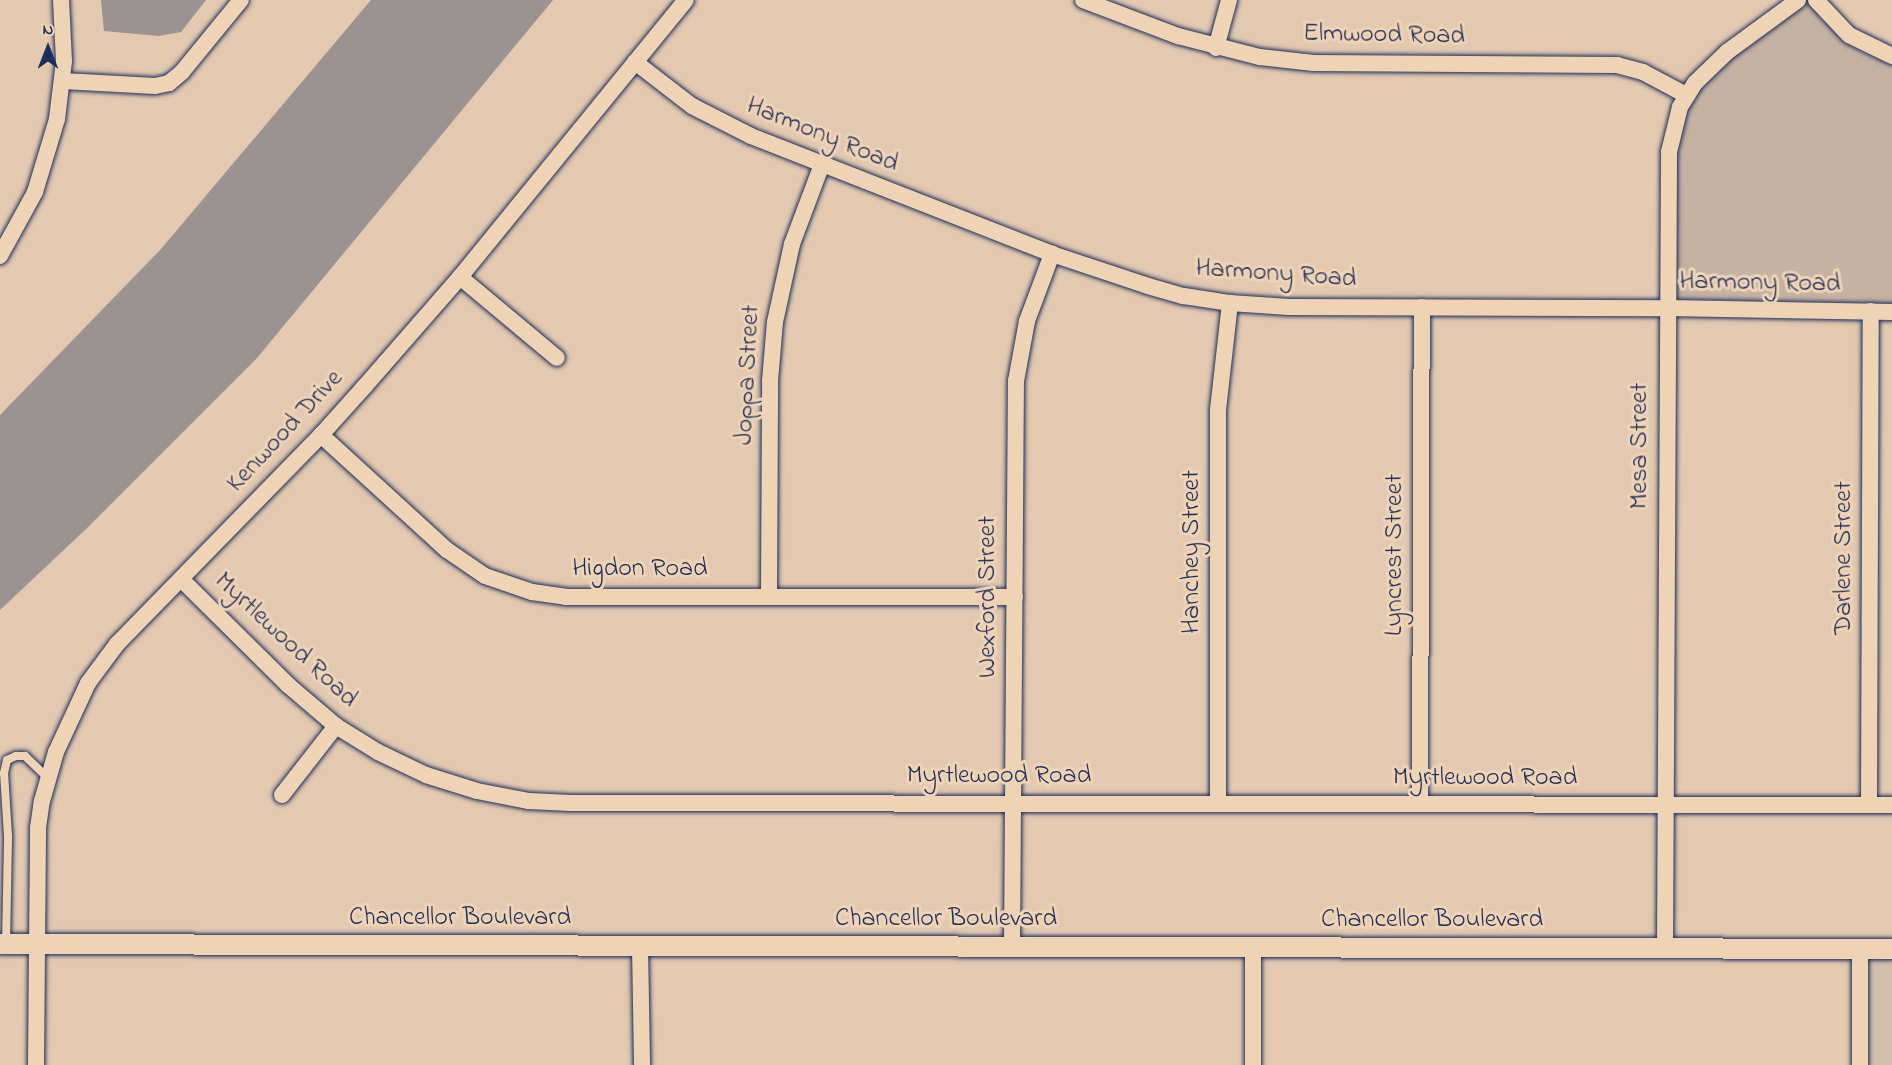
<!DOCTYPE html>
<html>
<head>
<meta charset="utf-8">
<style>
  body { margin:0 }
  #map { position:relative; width:1892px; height:1065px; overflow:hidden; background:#e2c9b0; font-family:"Indie Flower",sans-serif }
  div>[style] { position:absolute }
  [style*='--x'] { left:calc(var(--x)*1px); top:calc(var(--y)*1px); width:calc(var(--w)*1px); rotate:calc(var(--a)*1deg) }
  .built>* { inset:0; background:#d3beaa; transform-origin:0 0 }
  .green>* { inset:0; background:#c5b2a3 }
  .water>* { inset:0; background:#9b9292 }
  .roads { filter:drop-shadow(0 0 2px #1b2f5e) drop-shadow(0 0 2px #1b2f5e) }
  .service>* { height:8px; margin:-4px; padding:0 4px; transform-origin:4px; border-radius:4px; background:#efd3b5 }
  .minor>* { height:16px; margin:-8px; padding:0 8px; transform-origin:8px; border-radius:8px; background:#efd3b5 }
  .tertiary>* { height:20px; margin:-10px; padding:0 10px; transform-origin:10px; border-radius:10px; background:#efd3b5 }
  span { translate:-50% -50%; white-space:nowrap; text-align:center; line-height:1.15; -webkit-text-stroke:6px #efd3b5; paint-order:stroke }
  .street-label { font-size:26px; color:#1b2f5e }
  .north { position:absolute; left:18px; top:18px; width:60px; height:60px; -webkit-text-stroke:4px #efd3b5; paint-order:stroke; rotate:0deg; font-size:16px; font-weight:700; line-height:24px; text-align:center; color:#1b2f5e }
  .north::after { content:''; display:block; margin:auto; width:21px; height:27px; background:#1b2f5e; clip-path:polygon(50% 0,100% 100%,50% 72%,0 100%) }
</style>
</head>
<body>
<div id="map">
  <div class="built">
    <div style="left:1868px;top:958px;width:24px;height:107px"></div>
  </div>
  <div class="green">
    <div style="clip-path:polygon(1808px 3px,1846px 42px,1863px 53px,1892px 64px,1892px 303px,1675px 299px,1677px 153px,1687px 110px,1701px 88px,1731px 59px)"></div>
  </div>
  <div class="water">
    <div style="clip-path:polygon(101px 0,206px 0,181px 32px,159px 36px,104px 31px)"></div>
    <div style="clip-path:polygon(371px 0,553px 0,257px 358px,85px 530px,0 610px,0 415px,161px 249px)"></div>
  </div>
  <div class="roads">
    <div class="service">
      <div style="--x:6;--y:944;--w:108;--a:-88.9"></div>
      <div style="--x:8;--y:836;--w:63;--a:-93.6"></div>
      <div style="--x:4;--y:773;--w:13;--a:-77"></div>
      <div style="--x:7;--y:760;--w:10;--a:-24"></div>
      <div style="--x:16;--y:756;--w:9;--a:0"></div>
      <div style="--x:25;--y:756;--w:32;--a:44"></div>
    </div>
    <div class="minor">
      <div style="--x:1083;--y:0;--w:102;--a:20.8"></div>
      <div style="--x:1178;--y:36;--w:85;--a:14.4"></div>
      <div style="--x:1260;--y:57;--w:54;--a:6.3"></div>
      <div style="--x:1314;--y:63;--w:303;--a:0.4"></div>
      <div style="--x:1617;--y:65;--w:27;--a:15"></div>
      <div style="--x:1643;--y:72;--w:49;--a:28.1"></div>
      <div style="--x:1816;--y:0;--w:48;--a:46.7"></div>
      <div style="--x:1849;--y:35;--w:48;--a:26"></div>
      <div style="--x:1216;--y:48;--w:50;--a:-74.8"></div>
      <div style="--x:635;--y:62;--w:72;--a:37.7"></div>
      <div style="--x:692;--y:106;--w:66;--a:27"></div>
      <div style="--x:751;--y:136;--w:323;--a:21.4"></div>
      <div style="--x:1052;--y:254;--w:101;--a:18.4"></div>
      <div style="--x:1148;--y:286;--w:37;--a:16"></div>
      <div style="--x:1184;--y:296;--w:47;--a:8.7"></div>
      <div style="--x:1230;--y:303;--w:59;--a:3.9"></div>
      <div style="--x:1289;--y:307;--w:378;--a:0.2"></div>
      <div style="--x:1667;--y:308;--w:225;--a:1"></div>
      <div style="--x:63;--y:81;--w:92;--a:3.1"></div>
      <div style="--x:155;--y:86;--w:14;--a:-12"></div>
      <div style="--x:169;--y:83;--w:17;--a:-40"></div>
      <div style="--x:182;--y:72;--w:93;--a:-50.7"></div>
      <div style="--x:0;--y:256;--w:73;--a:-61.3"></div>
      <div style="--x:35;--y:192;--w:76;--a:-73.2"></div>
      <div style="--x:57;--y:119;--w:58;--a:-83.1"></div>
      <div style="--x:64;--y:61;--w:61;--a:-92.8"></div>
      <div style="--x:460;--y:277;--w:126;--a:39.9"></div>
      <div style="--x:321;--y:435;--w:171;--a:42.4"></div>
      <div style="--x:447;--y:550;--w:46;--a:34.4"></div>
      <div style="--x:485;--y:576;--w:50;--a:18.8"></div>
      <div style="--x:532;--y:592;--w:34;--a:8"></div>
      <div style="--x:566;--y:597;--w:449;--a:0"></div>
      <div style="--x:181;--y:579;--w:151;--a:44.7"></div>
      <div style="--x:288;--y:685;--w:63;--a:40.5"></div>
      <div style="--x:336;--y:726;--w:49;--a:31.8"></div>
      <div style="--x:378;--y:752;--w:53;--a:25.6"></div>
      <div style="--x:426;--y:775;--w:53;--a:17.4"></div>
      <div style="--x:477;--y:791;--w:53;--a:10.9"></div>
      <div style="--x:529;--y:801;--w:42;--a:2.7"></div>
      <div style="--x:571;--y:803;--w:1321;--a:0.09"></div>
      <div style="--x:769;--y:595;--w:214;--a:-89.7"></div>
      <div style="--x:770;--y:381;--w:59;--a:-85.2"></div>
      <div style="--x:775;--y:322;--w:80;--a:-77.7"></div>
      <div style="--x:792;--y:244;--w:85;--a:-69.4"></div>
      <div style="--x:282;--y:795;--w:88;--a:-52"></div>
      <div style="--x:1218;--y:802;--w:392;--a:-90"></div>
      <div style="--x:1218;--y:410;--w:108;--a:-83.6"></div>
      <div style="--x:1420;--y:804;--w:497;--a:-89.8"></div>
      <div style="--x:1869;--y:805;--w:494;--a:-89.8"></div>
      <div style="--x:640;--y:946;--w:119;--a:89"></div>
      <div style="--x:1012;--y:947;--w:566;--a:-89.6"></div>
      <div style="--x:1016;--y:381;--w:61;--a:-79.6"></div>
      <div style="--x:1027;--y:321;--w:72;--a:-69.5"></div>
      <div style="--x:1665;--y:949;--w:797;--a:-89.71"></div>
      <div style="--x:1669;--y:152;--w:46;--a:-76.3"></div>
      <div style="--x:1680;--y:107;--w:28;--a:-58"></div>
      <div style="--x:1695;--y:83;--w:45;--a:-44.1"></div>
      <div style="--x:1727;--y:52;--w:88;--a:-36.2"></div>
      <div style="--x:36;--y:1065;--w:237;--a:-89.5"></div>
      <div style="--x:38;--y:828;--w:27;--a:-82"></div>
      <div style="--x:42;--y:801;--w:51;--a:-74.1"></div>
      <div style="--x:56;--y:752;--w:76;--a:-65.1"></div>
      <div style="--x:88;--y:683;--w:49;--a:-53.4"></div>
      <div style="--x:117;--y:644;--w:292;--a:-45.7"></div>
      <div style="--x:321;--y:435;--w:66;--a:-48.1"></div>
      <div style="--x:365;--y:386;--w:145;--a:-48.9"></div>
      <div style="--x:460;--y:277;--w:357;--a:-50.8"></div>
      <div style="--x:1253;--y:1065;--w:117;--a:-90"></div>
      <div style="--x:1860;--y:1065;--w:116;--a:-90"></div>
    </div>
    <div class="tertiary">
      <div style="--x:0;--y:944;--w:1892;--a:0.15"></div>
    </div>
  </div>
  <div class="street-label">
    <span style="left:1384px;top:36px;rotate:1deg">Elmwood Road</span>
    <span style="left:822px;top:136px;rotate:22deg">Harmony Road</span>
    <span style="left:1276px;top:275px;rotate:4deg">Harmony Road</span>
    <span style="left:1760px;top:284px;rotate:1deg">Harmony Road</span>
    <span style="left:749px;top:375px;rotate:-87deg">Joppa Street</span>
    <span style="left:286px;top:432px;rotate:-47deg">Kenwood Drive</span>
    <span style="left:1641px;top:446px;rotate:-90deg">Mesa Street</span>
    <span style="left:1193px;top:552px;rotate:-90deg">Hanchey Street</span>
    <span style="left:1396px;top:555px;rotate:-90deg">Lyncrest Street</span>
    <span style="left:1845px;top:558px;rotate:-90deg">Darlene Street</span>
    <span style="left:640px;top:570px">Higdon Road</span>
    <span style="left:989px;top:597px;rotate:-90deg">Wexford Street</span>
    <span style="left:285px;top:641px;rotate:43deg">Myrtlewood Road</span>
    <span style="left:999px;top:777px">Myrtlewood Road</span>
    <span style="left:1485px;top:779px">Myrtlewood Road</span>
    <span style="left:460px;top:919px">Chancellor Boulevard</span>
    <span style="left:946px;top:920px">Chancellor Boulevard</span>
    <span style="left:1432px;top:921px">Chancellor Boulevard</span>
  </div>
  <div class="north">N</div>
</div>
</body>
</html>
